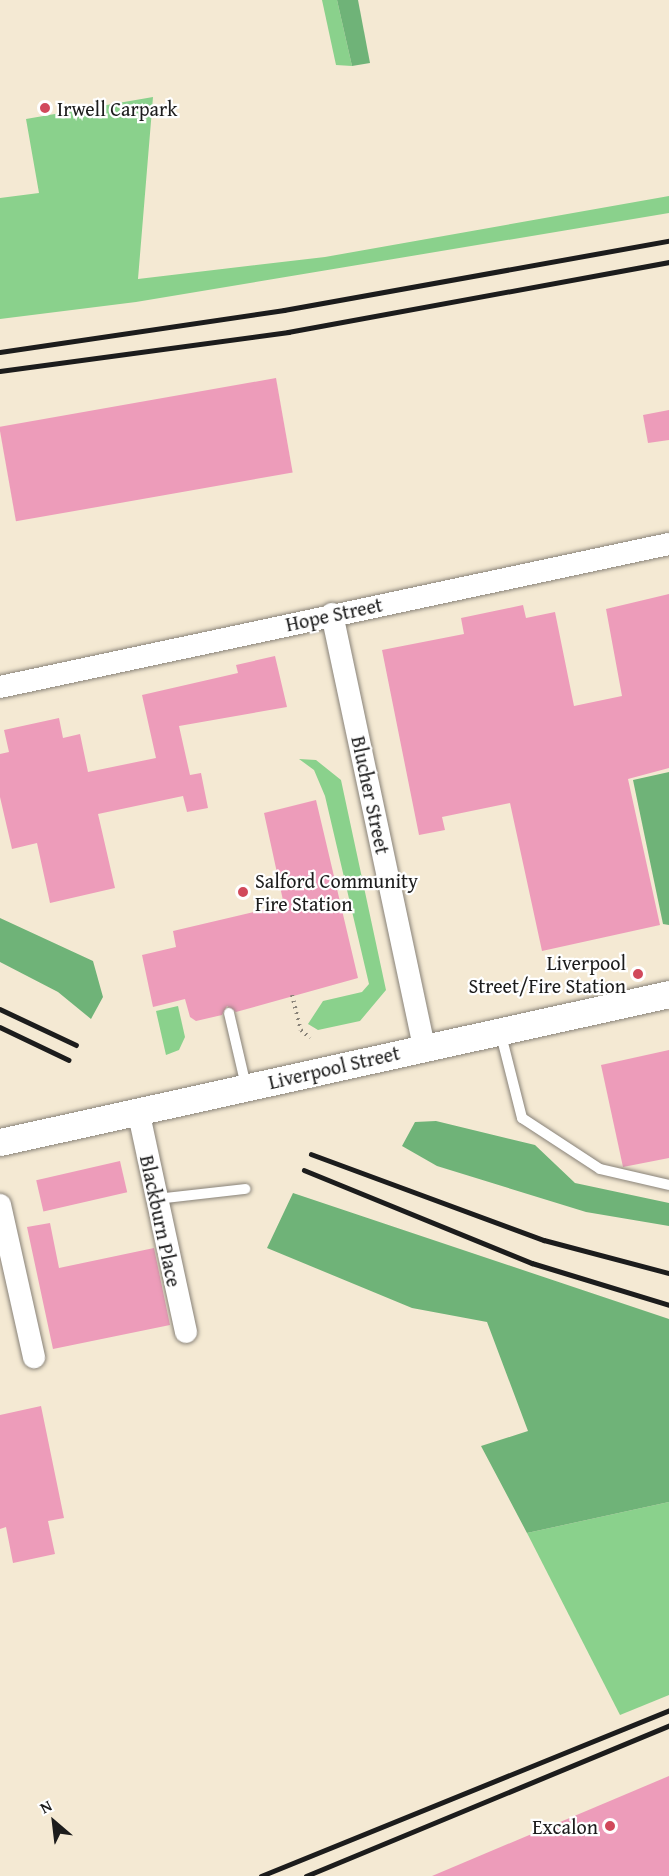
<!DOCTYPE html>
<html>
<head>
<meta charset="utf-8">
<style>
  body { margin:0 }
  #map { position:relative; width:669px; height:1876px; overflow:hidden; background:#f4e9d3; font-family:"Gentium Book Plus",serif }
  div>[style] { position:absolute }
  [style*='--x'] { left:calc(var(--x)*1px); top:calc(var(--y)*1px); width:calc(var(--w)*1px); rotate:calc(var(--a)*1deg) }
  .green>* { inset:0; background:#8ad18c }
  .forest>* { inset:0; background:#6fb378 }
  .building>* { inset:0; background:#ed9cba; transform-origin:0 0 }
  .path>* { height:4px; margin-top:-2px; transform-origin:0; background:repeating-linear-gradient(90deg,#888278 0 1.5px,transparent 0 6px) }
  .roads { filter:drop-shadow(0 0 2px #888278) drop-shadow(0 0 2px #888278) }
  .service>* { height:10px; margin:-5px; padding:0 5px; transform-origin:5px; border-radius:5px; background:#fff }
  .minor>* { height:22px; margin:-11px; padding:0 11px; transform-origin:11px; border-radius:11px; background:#fff }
  .tertiary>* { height:27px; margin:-13.5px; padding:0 13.5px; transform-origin:13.5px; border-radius:13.5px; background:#fff }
  .rail>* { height:4.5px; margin:-2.25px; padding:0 2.25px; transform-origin:2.25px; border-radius:2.25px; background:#1c1c1c }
  .dots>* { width:16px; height:16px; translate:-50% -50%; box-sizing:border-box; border:3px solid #fff; border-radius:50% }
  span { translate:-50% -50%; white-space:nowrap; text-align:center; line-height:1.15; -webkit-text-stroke:4.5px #fff; paint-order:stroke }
  .poi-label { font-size:20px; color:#1c1c1c }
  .left { translate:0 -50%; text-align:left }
  .right { translate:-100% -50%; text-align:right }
  .street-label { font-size:20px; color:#1c1c1c }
  .north { position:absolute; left:24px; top:1792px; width:60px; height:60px; -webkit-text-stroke:4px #fff; paint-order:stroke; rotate:332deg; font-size:16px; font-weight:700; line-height:24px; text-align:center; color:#1c1c1c }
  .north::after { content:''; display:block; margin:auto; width:21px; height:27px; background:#1c1c1c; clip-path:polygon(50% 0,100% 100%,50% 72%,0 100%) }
</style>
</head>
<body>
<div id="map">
  <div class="green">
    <div style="clip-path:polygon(322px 0,337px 0,352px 66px,336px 65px)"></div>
    <div style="clip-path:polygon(153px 97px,138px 279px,325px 257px,669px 196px,669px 213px,136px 302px,0 319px,0 198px,39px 193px,26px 119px)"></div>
    <div style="clip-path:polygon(299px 759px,316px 760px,341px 780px,386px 990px,360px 1021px,318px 1030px,308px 1024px,323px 1001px,362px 992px,369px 984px,325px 796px,314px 770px)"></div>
    <div style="clip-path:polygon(178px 1006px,185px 1037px,179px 1050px,166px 1055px,156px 1011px)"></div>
    <div style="clip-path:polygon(669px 1502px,669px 1695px,620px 1715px,527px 1533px)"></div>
  </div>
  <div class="forest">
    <div style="clip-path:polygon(337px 0,358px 0,370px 63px,352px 66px)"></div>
    <div style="clip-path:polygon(669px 772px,669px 925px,663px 924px,633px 780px)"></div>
    <div style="clip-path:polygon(0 918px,93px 961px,103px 997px,91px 1019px,58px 992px,0 962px)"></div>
    <div style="clip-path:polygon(436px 1121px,535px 1145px,575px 1183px,669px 1203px,669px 1226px,586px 1212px,437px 1166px,402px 1146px,415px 1122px)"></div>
    <div style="clip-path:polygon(293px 1193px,669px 1319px,669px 1502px,527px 1533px,481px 1446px,528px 1431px,487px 1322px,412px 1308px,267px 1248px)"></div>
  </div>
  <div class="building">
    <div style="left:276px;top:378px;width:96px;height:281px;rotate:80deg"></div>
    <div style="clip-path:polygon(669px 410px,669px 440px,648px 443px,643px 415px)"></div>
    <div style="clip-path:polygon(669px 594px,669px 768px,628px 779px,660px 925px,542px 951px,510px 803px,442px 817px,445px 830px,419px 835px,382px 650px,464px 634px,461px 618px,523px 605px,526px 618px,555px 612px,574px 706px,622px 696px,606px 609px)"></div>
    <div style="clip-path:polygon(275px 656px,287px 707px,179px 726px,190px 775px,201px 773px,208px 808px,187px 812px,183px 796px,98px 814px,115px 888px,50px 903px,37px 843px,12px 849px,0 797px,0 754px,9px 752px,4px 730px,59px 718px,63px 738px,80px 734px,88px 772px,156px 758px,142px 695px,238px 673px,236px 665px)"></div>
    <div style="clip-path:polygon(316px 800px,358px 978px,236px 1012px,227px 1006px,222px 1015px,196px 1021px,190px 1017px,185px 999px,153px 1007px,142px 955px,176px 947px,173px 931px,284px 905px,264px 813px)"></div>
    <div style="clip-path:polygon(669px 1050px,669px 1158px,623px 1167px,601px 1065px)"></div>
    <div style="left:120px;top:1161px;width:32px;height:86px;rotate:77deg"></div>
    <div style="clip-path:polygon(50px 1223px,59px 1268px,154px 1248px,170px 1325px,53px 1349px,27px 1227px)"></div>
    <div style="clip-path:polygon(41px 1406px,64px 1518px,48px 1521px,55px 1554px,13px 1563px,6px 1527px,0 1529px,0 1415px)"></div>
    <div style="clip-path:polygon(669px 1776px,669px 1876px,432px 1876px)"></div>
  </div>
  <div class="path">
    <div style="--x:292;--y:995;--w:36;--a:76"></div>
    <div style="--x:301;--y:1030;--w:12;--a:42"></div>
  </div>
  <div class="roads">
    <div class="service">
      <div style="--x:229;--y:1013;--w:75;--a:76.9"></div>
      <div style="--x:500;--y:1031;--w:90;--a:75.8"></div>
      <div style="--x:522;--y:1118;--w:93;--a:33.2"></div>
      <div style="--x:600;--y:1169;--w:71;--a:13.1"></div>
      <div style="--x:157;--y:1199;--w:89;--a:-6.5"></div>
    </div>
    <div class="minor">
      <div style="--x:332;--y:614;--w:443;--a:78"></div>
      <div style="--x:0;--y:687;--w:684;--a:-12.07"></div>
      <div style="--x:138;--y:1110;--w:227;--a:77.8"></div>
      <div style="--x:0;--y:1205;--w:156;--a:77.4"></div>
    </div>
    <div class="tertiary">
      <div style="--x:0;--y:1142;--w:685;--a:-12.47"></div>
    </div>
  </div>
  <div class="rail">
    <div style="--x:0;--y:352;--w:287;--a:-8.4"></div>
    <div style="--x:284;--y:310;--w:391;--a:-10.2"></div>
    <div style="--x:0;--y:371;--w:291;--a:-7.7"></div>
    <div style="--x:288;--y:332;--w:387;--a:-10.4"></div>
    <div style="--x:0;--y:1009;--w:84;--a:25.3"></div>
    <div style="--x:0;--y:1027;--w:76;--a:25.6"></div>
    <div style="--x:311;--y:1154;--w:248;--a:20.3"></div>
    <div style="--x:544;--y:1240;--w:129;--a:14.8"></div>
    <div style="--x:304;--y:1170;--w:246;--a:22.2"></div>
    <div style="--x:532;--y:1263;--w:143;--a:17"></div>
    <div style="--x:261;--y:1876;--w:440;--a:-22.1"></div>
    <div style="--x:306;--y:1876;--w:393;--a:-22.5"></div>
  </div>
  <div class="dots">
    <div style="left:45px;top:108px;background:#d1495b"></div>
    <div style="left:243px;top:892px;background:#d1495b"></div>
    <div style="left:638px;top:974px;background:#d1495b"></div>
    <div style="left:610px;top:1826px;background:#d1495b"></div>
  </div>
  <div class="poi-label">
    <span class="left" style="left:57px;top:108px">Irwell Carpark</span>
    <span class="left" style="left:255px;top:892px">Salford Community<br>Fire Station</span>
    <span class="right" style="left:626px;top:974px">Liverpool<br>Street/Fire Station</span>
    <span class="right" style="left:598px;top:1826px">Excalon</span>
  </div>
  <div class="street-label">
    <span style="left:334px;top:614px;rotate:-12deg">Hope Street</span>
    <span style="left:371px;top:795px;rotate:78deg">Blucher Street</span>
    <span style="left:334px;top:1067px;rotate:-13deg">Liverpool Street</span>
    <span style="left:161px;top:1221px;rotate:78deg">Blackburn Place</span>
  </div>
  <div class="north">N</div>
</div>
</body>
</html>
